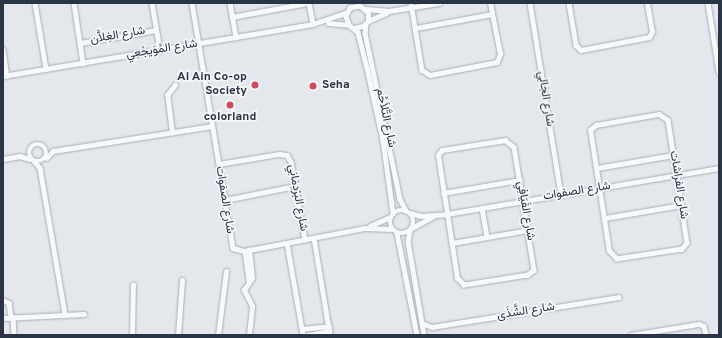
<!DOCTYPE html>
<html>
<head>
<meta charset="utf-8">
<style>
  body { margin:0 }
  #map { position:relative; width:722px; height:338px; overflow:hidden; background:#e4e7ec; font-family:Overpass,Vazirmatn,sans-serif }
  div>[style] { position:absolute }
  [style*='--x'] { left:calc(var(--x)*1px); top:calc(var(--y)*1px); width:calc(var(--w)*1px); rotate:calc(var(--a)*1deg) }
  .roads { filter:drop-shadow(0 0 1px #a9aeb7) drop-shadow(0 0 1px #a9aeb7) }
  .street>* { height:4.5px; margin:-2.25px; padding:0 2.25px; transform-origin:2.25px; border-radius:2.25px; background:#f7f8fa }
  .street>.ring { margin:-2.25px; padding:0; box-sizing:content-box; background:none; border:4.5px solid #f7f8fa; border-radius:50% }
  .dots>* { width:11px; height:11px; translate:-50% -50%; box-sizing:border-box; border:2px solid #f4f6f9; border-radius:50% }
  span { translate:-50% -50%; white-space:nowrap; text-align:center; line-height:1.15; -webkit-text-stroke:3.5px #f4f6f9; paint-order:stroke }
  .street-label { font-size:12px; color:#2b3445 }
  .poi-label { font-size:12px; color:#2b3445; font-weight:700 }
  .right { translate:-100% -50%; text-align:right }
  .left { translate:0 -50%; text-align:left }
  .frame { position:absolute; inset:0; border:4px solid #2b3445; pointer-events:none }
</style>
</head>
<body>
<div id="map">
  <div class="roads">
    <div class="street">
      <div style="--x:35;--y:3;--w:67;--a:80.5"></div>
      <div style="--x:74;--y:3;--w:61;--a:81.5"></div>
      <div style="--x:152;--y:3;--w:48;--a:80.3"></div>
      <div style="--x:192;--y:3;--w:248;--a:80.5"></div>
      <div style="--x:233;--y:248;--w:11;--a:15"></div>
      <div style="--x:244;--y:251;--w:123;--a:-10.8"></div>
      <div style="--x:365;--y:228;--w:27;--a:2"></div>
      <div style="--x:230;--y:3;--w:35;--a:80"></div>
      <div style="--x:309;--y:3;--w:21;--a:79"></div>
      <div style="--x:411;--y:3;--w:68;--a:80.7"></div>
      <div style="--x:422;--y:70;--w:9;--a:32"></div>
      <div style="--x:430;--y:75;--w:68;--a:-11"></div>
      <div style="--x:497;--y:62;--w:9;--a:-69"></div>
      <div style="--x:500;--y:54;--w:52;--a:-101.1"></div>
      <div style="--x:530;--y:3;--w:194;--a:80.8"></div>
      <div style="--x:569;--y:3;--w:43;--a:80.5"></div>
      <div style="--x:576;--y:45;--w:7;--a:45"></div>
      <div style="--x:581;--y:50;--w:69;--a:-10.8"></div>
      <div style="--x:649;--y:37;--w:6;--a:-59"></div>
      <div style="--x:652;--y:32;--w:29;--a:-100"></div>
      <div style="--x:708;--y:3;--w:70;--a:80.9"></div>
      <div style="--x:366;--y:9;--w:23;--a:5"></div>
      <div style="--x:389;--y:11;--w:51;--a:-9.1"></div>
      <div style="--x:232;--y:17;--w:76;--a:-10.6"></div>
      <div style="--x:368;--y:21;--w:20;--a:-24"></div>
      <div style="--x:328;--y:23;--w:21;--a:5"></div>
      <div style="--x:366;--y:24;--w:9;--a:96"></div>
      <div style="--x:365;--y:33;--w:170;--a:78.1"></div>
      <div style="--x:400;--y:199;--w:13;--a:63"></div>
      <div style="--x:354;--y:28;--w:9;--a:-13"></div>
      <div style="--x:363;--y:26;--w:7;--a:-45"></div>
      <div style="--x:368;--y:21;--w:8;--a:-90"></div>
      <div style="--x:368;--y:13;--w:11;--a:-139"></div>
      <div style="--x:360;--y:6;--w:10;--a:169"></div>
      <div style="--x:350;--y:8;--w:9;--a:117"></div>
      <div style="--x:346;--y:16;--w:9;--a:72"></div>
      <div style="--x:349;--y:25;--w:11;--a:38"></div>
      <div style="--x:358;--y:32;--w:37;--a:76"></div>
      <div style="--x:367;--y:68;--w:74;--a:77.5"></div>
      <div style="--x:383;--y:140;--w:74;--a:82.2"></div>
      <div style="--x:416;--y:28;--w:77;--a:-10.4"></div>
      <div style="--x:80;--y:43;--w:77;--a:-9.7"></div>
      <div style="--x:3;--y:49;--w:27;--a:82"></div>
      <div style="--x:3;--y:76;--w:314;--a:-9.5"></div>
      <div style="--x:313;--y:24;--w:36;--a:-19"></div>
      <div style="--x:659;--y:114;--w:11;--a:34"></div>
      <div style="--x:668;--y:120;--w:124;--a:81.2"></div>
      <div style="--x:687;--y:243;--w:8;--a:130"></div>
      <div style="--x:682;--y:249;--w:66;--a:171.3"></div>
      <div style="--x:617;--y:259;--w:11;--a:-135"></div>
      <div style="--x:609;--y:251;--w:122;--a:-98.9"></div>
      <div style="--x:590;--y:130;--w:8;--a:-40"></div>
      <div style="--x:596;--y:125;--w:64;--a:-9.9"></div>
      <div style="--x:172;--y:133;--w:38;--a:-97"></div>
      <div style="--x:167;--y:95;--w:13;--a:-51"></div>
      <div style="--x:505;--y:140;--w:11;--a:38"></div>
      <div style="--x:514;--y:147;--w:125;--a:80.8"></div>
      <div style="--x:534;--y:270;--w:8;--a:140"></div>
      <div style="--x:528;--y:275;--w:65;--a:171.1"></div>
      <div style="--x:464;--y:285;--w:10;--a:-135"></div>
      <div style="--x:457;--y:278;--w:124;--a:-98.8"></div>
      <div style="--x:438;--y:155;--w:6;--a:-51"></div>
      <div style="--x:442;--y:150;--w:64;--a:-9"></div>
      <div class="ring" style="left:29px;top:144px;width:13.5px;height:13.5px"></div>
      <div style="--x:46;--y:158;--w:10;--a:-45"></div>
      <div style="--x:53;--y:151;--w:161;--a:-8.9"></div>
      <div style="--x:3;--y:159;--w:17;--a:-10"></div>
      <div style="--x:20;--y:156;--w:10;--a:17"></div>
      <div style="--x:34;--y:161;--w:9;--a:49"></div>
      <div style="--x:40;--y:168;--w:149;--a:80.3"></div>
      <div style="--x:219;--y:164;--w:61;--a:-9.5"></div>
      <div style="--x:279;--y:154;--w:8;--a:7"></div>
      <div style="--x:287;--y:155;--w:8;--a:60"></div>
      <div style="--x:291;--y:162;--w:79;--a:79.8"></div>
      <div style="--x:597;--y:168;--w:77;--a:-9.7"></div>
      <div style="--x:443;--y:193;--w:78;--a:-9.6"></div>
      <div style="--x:225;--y:200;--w:71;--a:-11.3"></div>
      <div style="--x:482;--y:208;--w:29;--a:80"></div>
      <div class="ring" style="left:390px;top:210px;width:19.5px;height:19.5px"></div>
      <div style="--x:410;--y:213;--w:11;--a:15"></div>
      <div style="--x:421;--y:216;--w:26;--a:-4"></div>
      <div style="--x:447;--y:214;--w:276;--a:-9.6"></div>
      <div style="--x:605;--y:218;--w:77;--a:-9.7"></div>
      <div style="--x:370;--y:226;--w:22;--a:-24"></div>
      <div style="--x:412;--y:228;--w:23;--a:-29"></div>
      <div style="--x:410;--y:231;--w:10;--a:101"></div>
      <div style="--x:408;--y:241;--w:95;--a:80.3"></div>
      <div style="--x:397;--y:233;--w:104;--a:78.9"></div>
      <div style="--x:314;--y:238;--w:98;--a:80.6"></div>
      <div style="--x:287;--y:243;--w:93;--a:80.1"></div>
      <div style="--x:452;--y:243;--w:78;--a:-9.6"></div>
      <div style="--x:245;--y:251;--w:30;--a:82"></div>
      <div style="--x:3;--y:300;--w:7;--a:27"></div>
      <div style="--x:9;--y:303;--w:15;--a:82"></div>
      <div style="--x:13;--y:317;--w:18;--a:87"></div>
      <div style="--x:3;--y:318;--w:81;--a:-2.8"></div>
      <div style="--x:422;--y:323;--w:11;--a:22"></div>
      <div style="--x:432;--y:327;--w:189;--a:-9.1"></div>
      <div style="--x:302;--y:329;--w:27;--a:-6"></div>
      <div style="--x:132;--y:335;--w:50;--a:-88.9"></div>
      <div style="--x:178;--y:335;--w:55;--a:-85.8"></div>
      <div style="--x:218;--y:335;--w:64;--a:-82.8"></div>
      <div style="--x:249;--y:335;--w:29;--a:-84"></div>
      <div style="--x:252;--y:306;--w:18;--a:-117"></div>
      <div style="--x:244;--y:290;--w:14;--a:-56"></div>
      <div style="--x:252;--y:278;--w:28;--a:-96"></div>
      <div style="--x:307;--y:335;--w:23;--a:-10"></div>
      <div style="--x:631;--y:335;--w:69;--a:-9.2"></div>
      <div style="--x:699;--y:324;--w:5;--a:22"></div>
      <div style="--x:704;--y:326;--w:9;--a:77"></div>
    </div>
  </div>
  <div class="dots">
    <div style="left:255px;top:85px;background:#d1495b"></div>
    <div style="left:313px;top:86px;background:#d1495b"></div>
    <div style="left:230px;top:105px;background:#d1495b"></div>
  </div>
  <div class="street-label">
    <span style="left:118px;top:36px;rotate:-10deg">شارع الغِلاَّن</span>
    <span style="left:162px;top:50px;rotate:-9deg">شارع المُوَيجْعِي</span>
    <span style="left:545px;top:99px;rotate:81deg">شارع الجَالِي</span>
    <span style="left:385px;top:118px;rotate:78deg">شارع التَّلاَحُم</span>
    <span style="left:678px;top:185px;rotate:81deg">شارع الفراشات</span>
    <span style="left:577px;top:192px;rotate:-9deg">شارع الصفوات</span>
    <span style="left:297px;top:198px;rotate:80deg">شارع البَرْدِمَانِي</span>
    <span style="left:224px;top:200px;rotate:81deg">شارع الصفوات</span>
    <span style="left:525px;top:211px;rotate:80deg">شارع الفَيَافِي</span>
    <span style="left:526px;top:312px;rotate:-9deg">شارع الشَّذَى</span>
  </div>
  <div class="poi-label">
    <span class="right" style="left:247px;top:85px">Al Ain Co-op<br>Society</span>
    <span class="left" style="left:322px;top:86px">Seha</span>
    <span style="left:230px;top:118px">colorland</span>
  </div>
  <div class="frame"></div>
</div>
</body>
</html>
